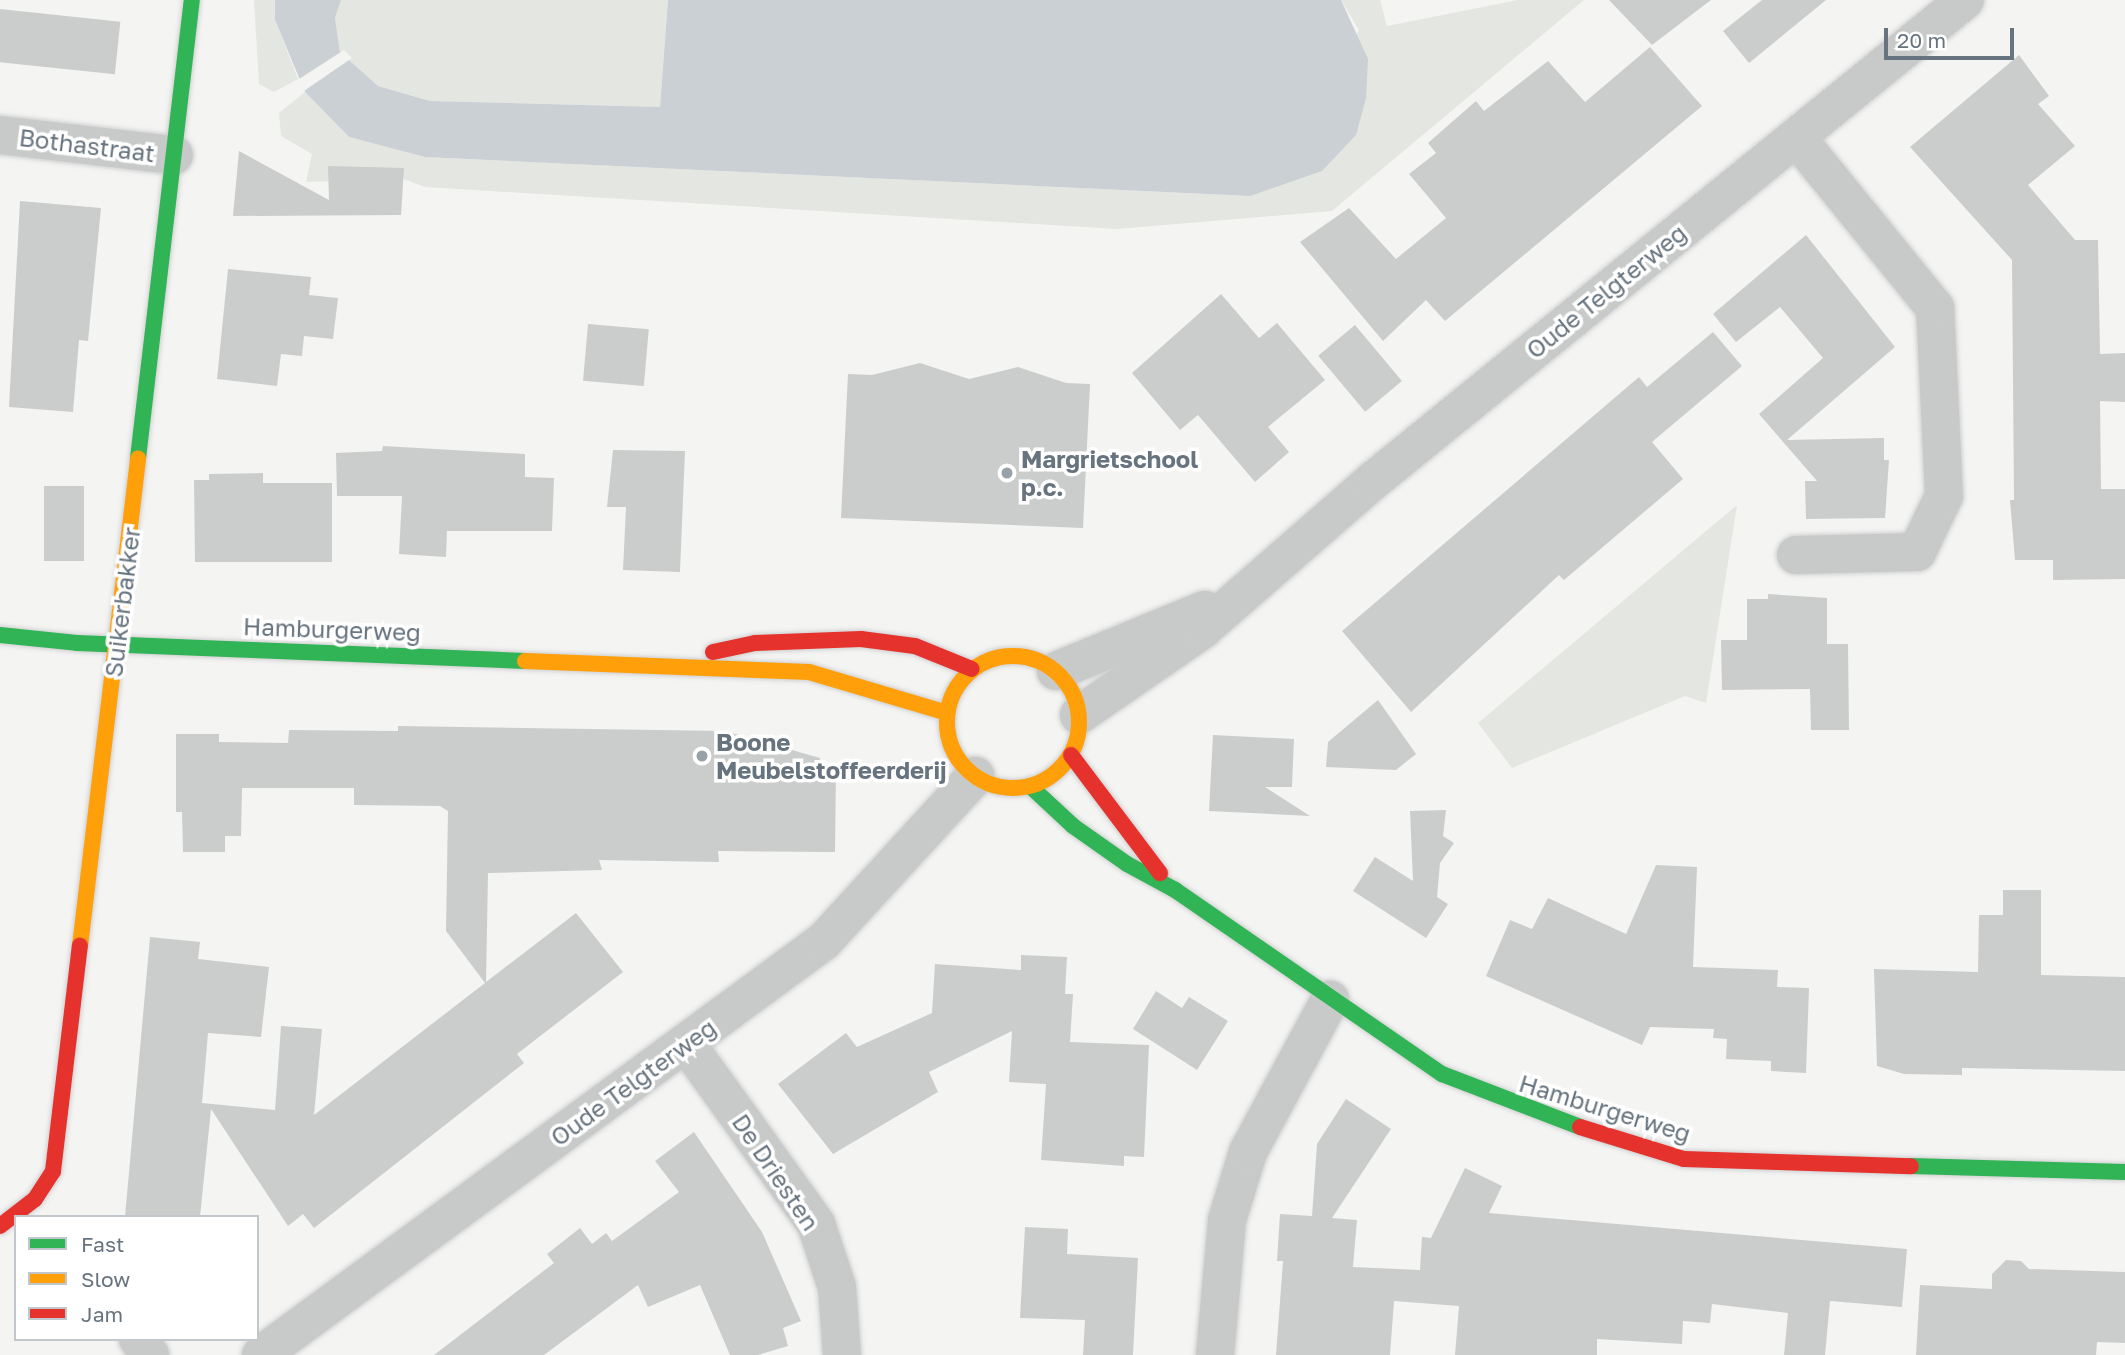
<!DOCTYPE html>
<html>
<head>
<meta charset="utf-8">
<style>
  body { margin:0 }
  #map { position:relative; width:2125px; height:1355px; overflow:hidden; background:#f4f4f3; font-family:"Golos Text",sans-serif }
  div>[style] { position:absolute }
  [style*='--x'] { left:calc(var(--x)*1px); top:calc(var(--y)*1px); width:calc(var(--w)*1px); rotate:calc(var(--a)*1deg) }
  .green>* { inset:0; background:#e4e6e1 }
  .water>* { inset:0; background:#cad0d3 }
  .pier>* { inset:0; background:#f4f4f3 }
  .building>* { inset:0; background:#cbcccc; transform-origin:0 0 }
  .roads { filter:drop-shadow(0 0 2px #d0d0d1) drop-shadow(0 0 2px #d0d0d1) }
  .street>* { height:38px; margin:-19px; padding:0 19px; transform-origin:19px; border-radius:19px; background:#c8caca }
  .fast>* { height:16px; margin:-8px; padding:0 8px; transform-origin:8px; border-radius:8px; background:#30b455 }
  .slow>* { height:16px; margin:-8px; padding:0 8px; transform-origin:8px; border-radius:8px; background:#ff9f0a }
  .slow>.ring { margin:-8px; padding:0; box-sizing:content-box; background:none; border:16px solid #ff9f0a; border-radius:50% }
  .jam>* { height:16px; margin:-8px; padding:0 8px; transform-origin:8px; border-radius:8px; background:#e5322d }
  .dots>* { width:19px; height:19px; translate:-50% -50%; box-sizing:border-box; border:4px solid #fff; border-radius:50% }
  span { translate:-50% -50%; white-space:nowrap; text-align:center; line-height:1.15; -webkit-text-stroke:7px #fff; paint-order:stroke }
  .street-label { font-size:24px; color:#67747f }
  .poi-label { font-size:24px; color:#67747f; font-weight:700 }
  .left { translate:0 -50%; text-align:left }
  .legend { position:absolute; left:14px; top:1215px; width:245px; height:126px; box-sizing:border-box; background:#fff; border:2px solid #c2c7cc; margin:0; padding:9px 12px; list-style:none; font-size:21px; color:#67747f }
  .legend li { display:flex; align-items:center; gap:14px; height:35px }
  .legend b { width:35px; border:2px solid #c2c7cc }
  .scale { position:absolute; left:1884px; top:28px; width:130px; height:32px; box-sizing:border-box; border:4px solid #67747f; border-top:0; padding-left:9px; font-size:21px; line-height:24px; white-space:nowrap; color:#67747f; -webkit-text-stroke:5px #fff; paint-order:stroke }
</style>
</head>
<body>
<div id="map">
  <div class="green">
    <div style="clip-path:polygon(254px 0,275px 0,275px 20px,298px 79px,274px 92px,259px 84px)"></div>
    <div style="clip-path:polygon(341px 0,668px 0,660px 107px,431px 101px,378px 86px,340px 52px,335px 18px)"></div>
    <div style="clip-path:polygon(1341px 0,1380px 0,1387px 26px,1518px 0,1584px 0,1332px 211px,1117px 229px,425px 187px,401px 178px,306px 182px,312px 154px,281px 136px,279px 113px,305px 92px,349px 137px,425px 157px,1250px 196px,1359px 30px)"></div>
    <div style="clip-path:polygon(1737px 505px,1706px 703px,1685px 696px,1512px 768px,1478px 723px)"></div>
  </div>
  <div class="water">
    <div style="clip-path:polygon(275px 0,341px 0,335px 18px,340px 52px,378px 86px,430px 101px,660px 107px,668px 0,1341px 0,1368px 59px,1366px 98px,1356px 135px,1322px 171px,1250px 196px,425px 157px,349px 137px,305px 92px,275px 20px)"></div>
  </div>
  <div class="pier">
    <div style="clip-path:polygon(344px 50px,352px 58px,301px 93px,296px 81px)"></div>
  </div>
  <div class="building">
    <div style="clip-path:polygon(1609px 0,1711px 0,1652px 45px)"></div>
    <div style="clip-path:polygon(1762px 0,1826px 0,1749px 63px,1723px 31px)"></div>
    <div style="left:0;top:9px;width:121px;height:53px;rotate:6deg"></div>
    <div style="clip-path:polygon(1650px 47px,1702px 106px,1445px 321px,1426px 300px,1383px 341px,1300px 242px,1349px 208px,1396px 259px,1446px 218px,1409px 174px,1436px 153px,1428px 143px,1476px 101px,1484px 111px,1548px 61px,1585px 102px)"></div>
    <div style="clip-path:polygon(2019px 55px,2049px 96px,2038px 104px,2075px 146px,2028px 185px,2075px 240px,2098px 240px,2100px 354px,2125px 353px,2125px 402px,2100px 401px,2101px 489px,2125px 489px,2125px 579px,2053px 580px,2053px 560px,2015px 560px,2010px 500px,2014px 500px,2012px 260px,1910px 147px)"></div>
    <div style="clip-path:polygon(239px 151px,329px 200px,328px 166px,404px 168px,401px 215px,233px 216px)"></div>
    <div style="clip-path:polygon(20px 201px,101px 208px,88px 341px,79px 340px,73px 412px,9px 407px)"></div>
    <div style="clip-path:polygon(1806px 235px,1895px 347px,1787px 440px,1884px 438px,1884px 460px,1889px 460px,1885px 518px,1806px 519px,1805px 481px,1817px 481px,1759px 414px,1823px 358px,1780px 307px,1736px 342px,1713px 314px)"></div>
    <div style="clip-path:polygon(228px 269px,311px 277px,309px 295px,338px 298px,333px 339px,304px 336px,302px 356px,281px 354px,277px 386px,217px 379px)"></div>
    <div style="clip-path:polygon(1221px 294px,1259px 338px,1277px 323px,1325px 380px,1268px 427px,1289px 452px,1255px 482px,1198px 415px,1180px 430px,1132px 373px)"></div>
    <div style="left:588px;top:324px;width:61px;height:57px;rotate:5deg"></div>
    <div style="left:1355px;top:325px;width:73px;height:48px;rotate:50deg"></div>
    <div style="clip-path:polygon(1713px 332px,1742px 366px,1652px 442px,1683px 479px,1564px 580px,1559px 575px,1411px 712px,1342px 631px,1639px 377px,1647px 387px)"></div>
    <div style="clip-path:polygon(920px 363px,969px 379px,1018px 367px,1066px 383px,1090px 384px,1083px 528px,841px 518px,848px 374px,872px 375px)"></div>
    <div style="clip-path:polygon(383px 446px,525px 454px,525px 477px,554px 478px,552px 531px,447px 531px,446px 557px,399px 554px,402px 496px,337px 496px,336px 453px,382px 451px)"></div>
    <div style="clip-path:polygon(613px 450px,685px 451px,680px 572px,623px 570px,626px 507px,607px 507px)"></div>
    <div style="clip-path:polygon(263px 473px,263px 483px,332px 483px,332px 562px,195px 562px,194px 480px,209px 480px,209px 474px)"></div>
    <div style="left:44px;top:486px;width:40px;height:75px"></div>
    <div style="clip-path:polygon(1768px 594px,1827px 598px,1827px 644px,1848px 644px,1849px 730px,1811px 730px,1810px 689px,1722px 690px,1721px 640px,1747px 640px,1747px 599px,1768px 599px)"></div>
    <div style="clip-path:polygon(1378px 700px,1416px 754px,1396px 770px,1326px 767px,1328px 742px)"></div>
    <div style="clip-path:polygon(398px 726px,725px 731px,820px 758px,819px 766px,836px 766px,835px 852px,718px 851px,719px 862px,599px 860px,602px 870px,488px 873px,486px 982px,576px 913px,623px 972px,517px 1054px,524px 1063px,314px 1228px,303px 1214px,288px 1226px,211px 1109px,200px 1217px,125px 1217px,150px 937px,200px 942px,198px 959px,269px 967px,261px 1037px,208px 1033px,202px 1103px,275px 1110px,281px 1026px,322px 1029px,314px 1115px,485px 983px,446px 931px,448px 811px,440px 806px,354px 805px,354px 788px,242px 788px,241px 836px,225px 836px,225px 852px,183px 852px,182px 812px,176px 812px,176px 734px,219px 734px,219px 742px,288px 743px,289px 730px,398px 731px)"></div>
    <div style="clip-path:polygon(1213px 735px,1294px 739px,1292px 787px,1265px 787px,1310px 816px,1209px 811px)"></div>
    <div style="clip-path:polygon(1446px 810px,1443px 836px,1454px 843px,1440px 863px,1437px 897px,1448px 904px,1426px 938px,1353px 891px,1375px 857px,1413px 881px,1410px 811px)"></div>
    <div style="clip-path:polygon(1656px 865px,1697px 867px,1693px 967px,1778px 970px,1777px 987px,1809px 988px,1806px 1073px,1771px 1071px,1771px 1061px,1726px 1059px,1727px 1039px,1713px 1038px,1714px 1029px,1650px 1027px,1642px 1045px,1486px 976px,1510px 920px,1532px 929px,1548px 898px,1626px 934px)"></div>
    <div style="clip-path:polygon(2003px 890px,2041px 890px,2041px 975px,2125px 977px,2125px 1071px,1962px 1068px,1962px 1075px,1904px 1074px,1877px 1066px,1874px 969px,1978px 972px,1979px 915px,2003px 915px)"></div>
    <div style="clip-path:polygon(1021px 955px,1067px 957px,1065px 994px,1073px 994px,1070px 1042px,1149px 1045px,1144px 1157px,1124px 1156px,1124px 1166px,1041px 1160px,1046px 1084px,1009px 1082px,1012px 1031px,929px 1072px,938px 1092px,833px 1154px,778px 1084px,846px 1033px,857px 1047px,932px 1013px,935px 964px,1021px 970px)"></div>
    <div style="clip-path:polygon(1156px 991px,1182px 1008px,1189px 997px,1228px 1021px,1197px 1070px,1133px 1029px)"></div>
    <div style="clip-path:polygon(1346px 1099px,1391px 1129px,1332px 1218px,1357px 1220px,1353px 1267px,1420px 1270px,1422px 1237px,1431px 1238px,1465px 1168px,1502px 1186px,1489px 1213px,1907px 1249px,1902px 1307px,1830px 1301px,1825px 1355px,1784px 1355px,1788px 1313px,1712px 1304px,1710px 1323px,1683px 1321px,1682px 1344px,1597px 1339px,1597px 1355px,1455px 1355px,1459px 1306px,1394px 1301px,1390px 1355px,1276px 1355px,1283px 1261px,1277px 1261px,1280px 1214px,1312px 1216px,1317px 1144px)"></div>
    <div style="clip-path:polygon(694px 1132px,762px 1232px,801px 1321px,783px 1328px,788px 1346px,758px 1355px,730px 1355px,700px 1285px,648px 1307px,638px 1285px,544px 1355px,434px 1355px,554px 1263px,547px 1254px,580px 1228px,592px 1244px,606px 1233px,612px 1241px,679px 1192px,655px 1161px)"></div>
    <div style="clip-path:polygon(1025px 1227px,1068px 1229px,1067px 1254px,1138px 1258px,1133px 1355px,1083px 1355px,1085px 1320px,1020px 1318px)"></div>
    <div style="clip-path:polygon(2006px 1260px,2021px 1261px,2029px 1269px,2125px 1272px,2125px 1343px,2097px 1342px,2096px 1355px,1916px 1355px,1920px 1285px,1992px 1289px,1992px 1274px)"></div>
  </div>
  <div class="roads">
    <div class="street">
      <div style="--x:0;--y:135;--w:175;--a:6.6"></div>
      <div style="--x:1796;--y:555;--w:121;--a:-1.4"></div>
      <div style="--x:1917;--y:552;--w:62;--a:-64.3"></div>
      <div style="--x:1944;--y:496;--w:188;--a:-92.7"></div>
      <div style="--x:1935;--y:308;--w:220;--a:-129.1"></div>
      <div style="--x:1056;--y:671;--w:161;--a:-22.3"></div>
      <div style="--x:1079;--y:715;--w:151;--a:-34.7"></div>
      <div style="--x:1203;--y:629;--w:227;--a:-41.1"></div>
      <div style="--x:1374;--y:480;--w:761;--a:-39.08"></div>
      <div style="--x:686;--y:1043;--w:223;--a:54.3"></div>
      <div style="--x:816;--y:1224;--w:66;--a:71.6"></div>
      <div style="--x:837;--y:1287;--w:68;--a:85.8"></div>
      <div style="--x:138;--y:1339;--w:20;--a:53"></div>
      <div style="--x:261;--y:1355;--w:699;--a:-36.33"></div>
      <div style="--x:824;--y:941;--w:224;--a:-47.5"></div>
      <div style="--x:1215;--y:1355;--w:136;--a:-84.9"></div>
      <div style="--x:1227;--y:1220;--w:71;--a:-72.8"></div>
      <div style="--x:1248;--y:1152;--w:173;--a:-61.7"></div>
    </div>
    <div class="fast">
      <div style="--x:138;--y:458;--w:461;--a:-83.3"></div>
      <div style="--x:0;--y:635;--w:77;--a:5.9"></div>
      <div style="--x:77;--y:643;--w:448;--a:2.3"></div>
      <div style="--x:1030;--y:786;--w:59;--a:42.9"></div>
      <div style="--x:1073;--y:826;--w:66;--a:35.1"></div>
      <div style="--x:1127;--y:864;--w:55;--a:28.4"></div>
      <div style="--x:1175;--y:890;--w:324;--a:34.6"></div>
      <div style="--x:1442;--y:1074;--w:148;--a:21"></div>
      <div style="--x:1911;--y:1166;--w:214;--a:1.6"></div>
    </div>
    <div class="slow">
      <div class="ring" style="left:947px;top:656px;width:116px;height:116px"></div>
      <div style="--x:525;--y:661;--w:284;--a:2.2"></div>
      <div style="--x:809;--y:672;--w:144;--a:16.5"></div>
      <div style="--x:80;--y:946;--w:491;--a:-83.2"></div>
    </div>
    <div class="jam">
      <div style="--x:713;--y:652;--w:43;--a:-12.1"></div>
      <div style="--x:755;--y:643;--w:106;--a:-2.2"></div>
      <div style="--x:861;--y:639;--w:54;--a:7.4"></div>
      <div style="--x:915;--y:646;--w:61;--a:22"></div>
      <div style="--x:1071;--y:755;--w:148;--a:53"></div>
      <div style="--x:1580;--y:1127;--w:109;--a:17.1"></div>
      <div style="--x:1684;--y:1159;--w:227;--a:1.8"></div>
      <div style="--x:0;--y:1226;--w:44;--a:-37.6"></div>
      <div style="--x:35;--y:1199;--w:33;--a:-57"></div>
      <div style="--x:53;--y:1171;--w:227;--a:-83.2"></div>
    </div>
  </div>
  <div class="dots">
    <div style="left:1007px;top:473px;background:#98a1a8"></div>
    <div style="left:702px;top:756px;background:#98a1a8"></div>
  </div>
  <div class="street-label">
    <span style="left:87px;top:145px;rotate:7deg">Bothastraat</span>
    <span style="left:1606px;top:291px;rotate:-39deg">Oude Telgterweg</span>
    <span style="left:122px;top:602px;rotate:-83deg">Suikerbakker</span>
    <span style="left:332px;top:629px;rotate:2deg">Hamburgerweg</span>
    <span style="left:633px;top:1082px;rotate:-36deg">Oude Telgterweg</span>
    <span style="left:1605px;top:1108px;rotate:17deg">Hamburgerweg</span>
    <span style="left:776px;top:1172px;rotate:56deg">De Driesten</span>
  </div>
  <div class="poi-label">
    <span class="left" style="left:1021px;top:473px">Margrietschool<br>p.c.</span>
    <span class="left" style="left:716px;top:756px">Boone<br>Meubelstoffeerderij</span>
  </div>
  <ul class="legend">
  <li><b style="height:9px;background:#30b455"></b>Fast</li>
  <li><b style="height:9px;background:#ff9f0a"></b>Slow</li>
  <li><b style="height:9px;background:#e5322d"></b>Jam</li>
  </ul>
  <div class="scale">20 m</div>
</div>
</body>
</html>
